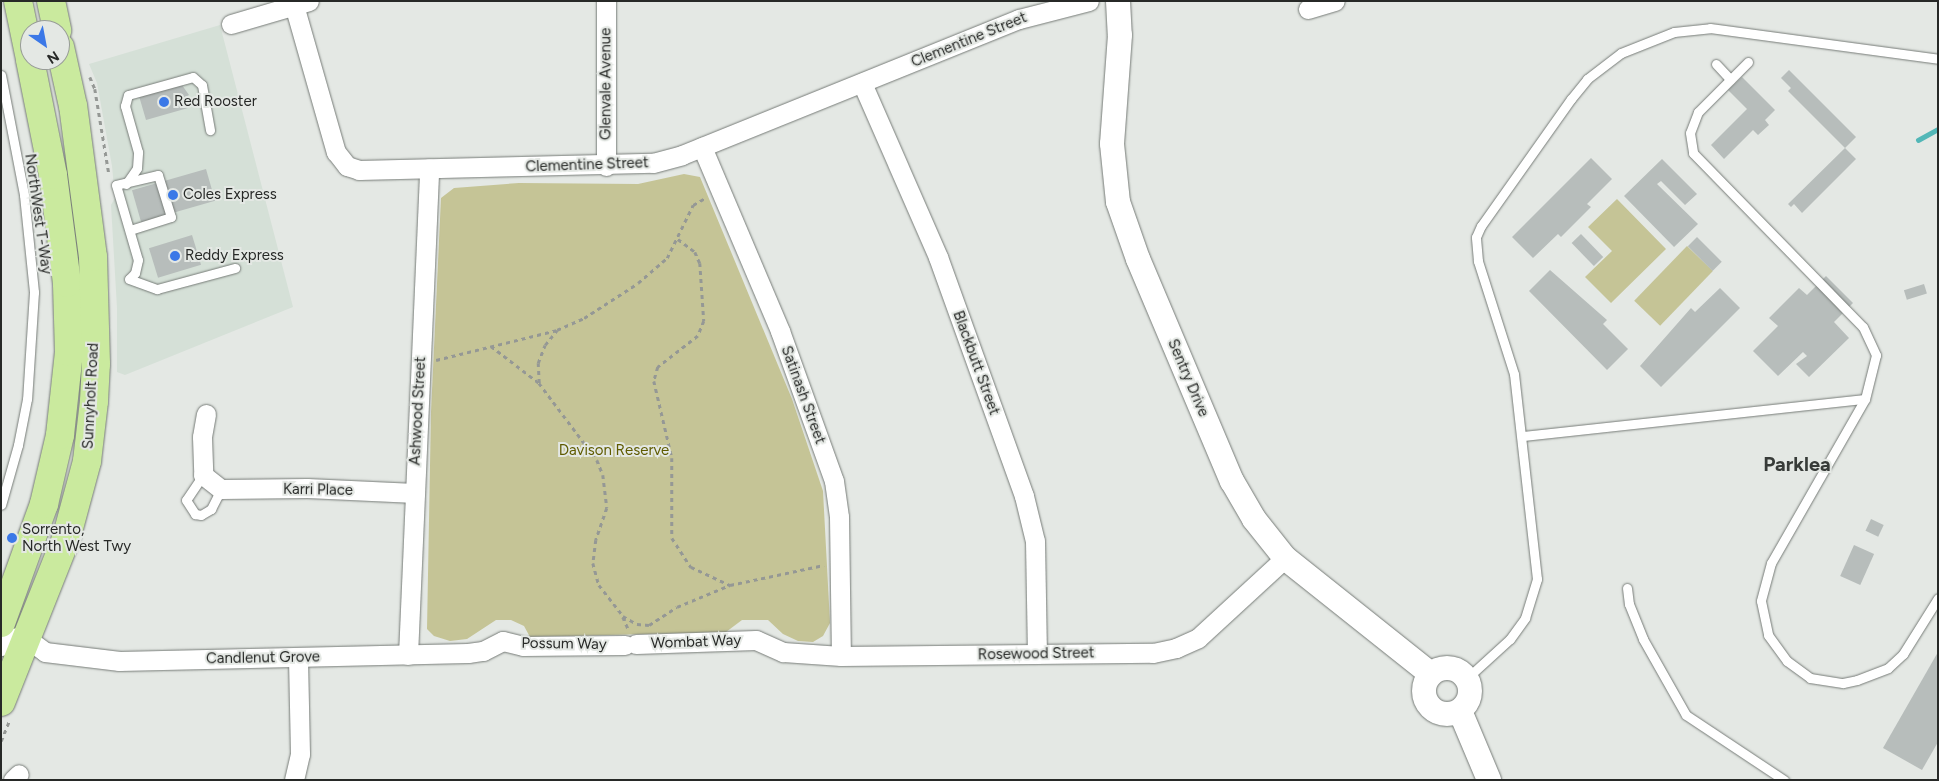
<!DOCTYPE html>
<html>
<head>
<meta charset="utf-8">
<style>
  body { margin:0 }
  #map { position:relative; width:1939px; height:781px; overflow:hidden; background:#e4e8e4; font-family:Figtree,sans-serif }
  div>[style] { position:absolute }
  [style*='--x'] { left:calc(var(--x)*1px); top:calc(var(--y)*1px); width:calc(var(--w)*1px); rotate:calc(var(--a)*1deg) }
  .built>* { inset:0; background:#d5e0d7 }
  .green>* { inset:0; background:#c5c496; transform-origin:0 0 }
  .stream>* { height:4.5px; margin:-2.25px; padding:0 2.25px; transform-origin:2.25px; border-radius:2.25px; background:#52b7b7 }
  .building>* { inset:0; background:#b7bdbb; transform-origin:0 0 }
  .path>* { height:2.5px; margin-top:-1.25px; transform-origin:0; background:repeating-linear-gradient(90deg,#959895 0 4px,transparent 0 8px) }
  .roads { filter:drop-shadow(0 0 1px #767b77) drop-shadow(0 0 1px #767b77) }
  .service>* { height:9px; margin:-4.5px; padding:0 4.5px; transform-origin:4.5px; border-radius:4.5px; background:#fff }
  .minor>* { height:19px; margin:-9.5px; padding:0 9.5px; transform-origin:9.5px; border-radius:9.5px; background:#fff }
  .tertiary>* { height:24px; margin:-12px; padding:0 12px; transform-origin:12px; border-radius:12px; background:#fff }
  .tertiary>.ring { margin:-12px; padding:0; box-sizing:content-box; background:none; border:24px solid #fff; border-radius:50% }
  .primary>* { height:28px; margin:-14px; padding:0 14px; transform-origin:14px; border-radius:14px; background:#caea9e }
  .dots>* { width:14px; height:14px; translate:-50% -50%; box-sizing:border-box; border:2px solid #e4e8e4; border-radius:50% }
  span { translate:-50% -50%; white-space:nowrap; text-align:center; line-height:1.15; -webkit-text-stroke:4px #e4e8e4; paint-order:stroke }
  .street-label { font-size:15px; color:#272927 }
  .poi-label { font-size:15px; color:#272927 }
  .left { translate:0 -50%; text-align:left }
  .park-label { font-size:15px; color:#5f5b00 }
  .district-label { font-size:20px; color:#373b38; font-weight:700 }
  .frame { position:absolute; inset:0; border:2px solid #272927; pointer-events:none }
  .north { position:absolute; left:20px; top:20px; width:50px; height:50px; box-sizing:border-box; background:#e4e8e4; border:1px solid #989c98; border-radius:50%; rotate:147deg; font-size:14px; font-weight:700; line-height:20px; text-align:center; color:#272927 }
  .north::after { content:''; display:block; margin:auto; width:18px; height:22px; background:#3b78e7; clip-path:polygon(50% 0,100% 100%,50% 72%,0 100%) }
</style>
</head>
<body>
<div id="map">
  <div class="built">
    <div style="clip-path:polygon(220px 25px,293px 307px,125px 375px,117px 372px,117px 308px,111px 205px,115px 198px,112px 166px,97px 83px,89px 64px)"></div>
  </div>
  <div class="green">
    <div style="clip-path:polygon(684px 174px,700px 177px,792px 399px,823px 491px,830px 623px,823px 636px,813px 642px,798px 641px,783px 634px,768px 620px,742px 620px,726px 632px,530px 637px,524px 626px,511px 620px,496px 620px,467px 639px,450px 641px,434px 636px,427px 629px,431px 412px,441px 198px,454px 188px,519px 183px,638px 184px)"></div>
    <div style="clip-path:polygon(1617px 199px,1666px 249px,1611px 303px,1585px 277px,1612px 251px,1588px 227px)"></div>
    <div style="left:1687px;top:246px;width:36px;height:76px;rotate:44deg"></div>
  </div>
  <div class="stream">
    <div style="--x:1918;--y:140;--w:23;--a:-29"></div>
  </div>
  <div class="building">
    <div style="clip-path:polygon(1789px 70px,1856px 137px,1845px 148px,1788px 91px,1791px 88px,1781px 78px)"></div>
    <div style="clip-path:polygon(1742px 77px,1775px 110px,1765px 120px,1769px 125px,1758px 135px,1753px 130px,1724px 159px,1711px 145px,1747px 109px,1728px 90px)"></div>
    <div style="clip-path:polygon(157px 83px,160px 91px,182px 85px,189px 95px,185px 97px,188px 108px,146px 120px,139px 96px)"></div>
    <div style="clip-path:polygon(1845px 148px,1856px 159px,1802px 213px,1794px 204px,1791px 207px,1788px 204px)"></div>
    <div style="clip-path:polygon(1591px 158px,1612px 179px,1587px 204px,1591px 207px,1561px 237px,1558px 234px,1533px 258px,1512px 237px)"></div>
    <div style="clip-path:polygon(1662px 159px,1697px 194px,1685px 205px,1661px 181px,1657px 184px,1698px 224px,1674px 247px,1624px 196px)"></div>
    <div style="left:206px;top:169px;width:33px;height:77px;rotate:74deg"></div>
    <div style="left:1581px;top:234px;width:32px;height:13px;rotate:46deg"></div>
    <div style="left:192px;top:235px;width:31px;height:45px;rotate:73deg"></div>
    <div style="left:1697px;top:237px;width:35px;height:13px;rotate:45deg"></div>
    <div style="clip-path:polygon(1550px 270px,1607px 320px,1603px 324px,1628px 349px,1607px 370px,1529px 291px)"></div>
    <div style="clip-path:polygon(1826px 276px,1853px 303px,1834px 322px,1849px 338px,1809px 377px,1796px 364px,1807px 356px,1803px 352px,1778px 376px,1753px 351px,1778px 326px,1769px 318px,1799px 288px,1807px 295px)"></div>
    <div style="left:1924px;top:284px;width:10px;height:21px;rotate:73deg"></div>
    <div style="clip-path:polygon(1720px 288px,1740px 308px,1661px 387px,1640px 366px,1691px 308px,1695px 312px)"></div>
    <div style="left:1871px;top:519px;width:14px;height:13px;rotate:25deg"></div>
    <div style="left:1854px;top:545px;width:22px;height:34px;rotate:24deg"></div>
    <div style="clip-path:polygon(1938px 652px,1938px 742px,1922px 770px,1883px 748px)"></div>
  </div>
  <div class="path">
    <div style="--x:90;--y:77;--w:13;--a:67"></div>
    <div style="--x:95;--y:89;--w:86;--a:80.6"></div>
    <div style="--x:678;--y:239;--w:21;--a:37"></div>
    <div style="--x:695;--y:252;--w:12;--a:66"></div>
    <div style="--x:700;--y:263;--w:58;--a:86.1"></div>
    <div style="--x:704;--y:321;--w:16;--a:112"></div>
    <div style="--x:698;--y:336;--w:51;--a:142.2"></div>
    <div style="--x:658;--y:367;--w:15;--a:106"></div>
    <div style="--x:654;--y:381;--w:79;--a:76.8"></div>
    <div style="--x:672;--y:458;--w:80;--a:90"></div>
    <div style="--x:672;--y:538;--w:35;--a:57"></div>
    <div style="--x:691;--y:567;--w:43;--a:24.8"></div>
    <div style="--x:491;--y:346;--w:61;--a:37.6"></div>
    <div style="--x:539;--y:383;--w:96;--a:53"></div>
    <div style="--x:597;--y:460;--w:16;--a:68"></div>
    <div style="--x:603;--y:475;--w:33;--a:83"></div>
    <div style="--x:607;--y:508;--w:34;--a:109"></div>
    <div style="--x:596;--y:540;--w:23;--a:97"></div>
    <div style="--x:593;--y:563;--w:23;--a:75"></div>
    <div style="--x:599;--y:585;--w:39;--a:52"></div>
    <div style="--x:623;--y:616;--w:16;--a:30"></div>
    <div style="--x:637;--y:624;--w:12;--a:5"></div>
    <div style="--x:649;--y:625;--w:33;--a:-33"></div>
    <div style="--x:677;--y:607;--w:57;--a:-22.5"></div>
    <div style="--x:730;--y:585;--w:96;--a:-12"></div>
    <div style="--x:436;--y:360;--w:125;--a:-13.9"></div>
    <div style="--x:557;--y:330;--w:30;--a:-24"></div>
    <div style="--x:584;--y:318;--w:64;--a:-32.9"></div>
    <div style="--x:638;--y:283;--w:38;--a:-41"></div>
    <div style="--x:667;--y:258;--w:59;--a:-63.9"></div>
    <div style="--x:693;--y:205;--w:14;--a:-30"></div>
    <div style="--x:539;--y:383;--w:20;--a:-93"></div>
    <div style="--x:538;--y:363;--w:19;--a:-69"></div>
    <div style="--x:545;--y:345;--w:19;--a:-51"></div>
    <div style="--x:623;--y:617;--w:12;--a:66"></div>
    <div style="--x:1;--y:741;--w:22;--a:-68"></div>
  </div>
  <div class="roads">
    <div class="service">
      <div style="--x:1748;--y:62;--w:71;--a:135"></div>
      <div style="--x:1698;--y:112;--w:22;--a:111"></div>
      <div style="--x:1690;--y:133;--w:20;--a:81"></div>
      <div style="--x:1693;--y:153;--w:243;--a:45.7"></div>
      <div style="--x:1863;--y:327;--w:31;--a:65"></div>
      <div style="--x:1876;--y:355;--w:45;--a:104"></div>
      <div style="--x:1865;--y:399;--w:189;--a:119.8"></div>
      <div style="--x:1771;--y:563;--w:39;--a:105"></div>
      <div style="--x:1761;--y:601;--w:35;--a:78"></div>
      <div style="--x:1768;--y:635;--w:32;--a:54"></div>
      <div style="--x:1787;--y:661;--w:29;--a:36"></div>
      <div style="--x:1810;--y:678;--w:33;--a:9"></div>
      <div style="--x:1843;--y:683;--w:14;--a:-12"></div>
      <div style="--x:1857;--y:680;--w:33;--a:-21"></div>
      <div style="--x:1888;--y:668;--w:21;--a:-43"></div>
      <div style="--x:1903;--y:654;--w:66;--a:-58"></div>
      <div style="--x:1716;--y:64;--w:21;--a:47"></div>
      <div style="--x:1;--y:75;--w:122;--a:79.1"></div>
      <div style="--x:24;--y:195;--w:98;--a:84.1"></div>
      <div style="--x:34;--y:292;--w:107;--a:93.7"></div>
      <div style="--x:27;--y:399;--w:47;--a:101.1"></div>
      <div style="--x:18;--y:445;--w:62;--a:105.8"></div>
      <div style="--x:126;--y:184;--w:19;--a:-55"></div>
      <div style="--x:137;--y:168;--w:16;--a:-86"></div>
      <div style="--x:138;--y:152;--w:48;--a:-105.8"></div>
      <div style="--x:125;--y:106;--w:11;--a:-75"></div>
      <div style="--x:128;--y:95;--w:67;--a:-15.5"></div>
      <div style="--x:193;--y:77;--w:12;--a:42"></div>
      <div style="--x:202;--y:85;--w:46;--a:79.9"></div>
      <div style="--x:130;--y:230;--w:43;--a:-17.6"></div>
      <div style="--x:171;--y:217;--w:44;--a:-107.2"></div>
      <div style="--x:158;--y:175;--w:43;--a:166.6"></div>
      <div style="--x:116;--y:185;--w:78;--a:73.7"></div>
      <div style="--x:138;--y:260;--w:13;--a:103"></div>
      <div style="--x:135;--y:273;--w:8;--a:135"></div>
      <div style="--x:129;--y:279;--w:30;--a:20"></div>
      <div style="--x:157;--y:289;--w:81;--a:-15.1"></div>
      <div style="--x:1523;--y:436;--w:344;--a:-6.2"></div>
      <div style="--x:203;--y:475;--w:30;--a:124"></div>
      <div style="--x:186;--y:500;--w:17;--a:57"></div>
      <div style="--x:195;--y:514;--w:6;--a:9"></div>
      <div style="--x:201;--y:515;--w:12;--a:-31"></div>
      <div style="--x:211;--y:509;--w:22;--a:-63"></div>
      <div style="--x:1627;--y:588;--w:16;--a:83"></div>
      <div style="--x:1629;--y:604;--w:38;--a:68"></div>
      <div style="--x:1643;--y:639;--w:87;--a:60.5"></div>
      <div style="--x:1686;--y:715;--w:118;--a:33.6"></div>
      <div style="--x:1466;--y:679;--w:59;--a:-42.3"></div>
      <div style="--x:1510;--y:639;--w:26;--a:-54"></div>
      <div style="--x:1525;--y:618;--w:41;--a:-72.9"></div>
      <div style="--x:1537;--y:579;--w:206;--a:-96.4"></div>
      <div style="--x:1514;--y:374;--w:119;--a:-107.7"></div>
      <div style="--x:1478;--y:261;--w:24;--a:-95"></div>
      <div style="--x:1476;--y:237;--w:12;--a:-66"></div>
      <div style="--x:1481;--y:226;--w:156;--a:-54.7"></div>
      <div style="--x:1571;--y:99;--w:26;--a:-51"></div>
      <div style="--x:1587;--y:79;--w:43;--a:-37.4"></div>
      <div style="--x:1621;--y:53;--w:57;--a:-21.6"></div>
      <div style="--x:1674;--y:32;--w:36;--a:-6"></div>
      <div style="--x:1710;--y:28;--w:230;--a:7.7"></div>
    </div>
    <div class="minor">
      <div style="--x:606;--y:1;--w:165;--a:90"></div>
      <div style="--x:294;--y:5;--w:153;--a:74.1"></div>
      <div style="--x:336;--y:152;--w:18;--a:52"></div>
      <div style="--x:347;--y:166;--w:13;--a:18"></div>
      <div style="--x:359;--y:170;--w:294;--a:-1.4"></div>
      <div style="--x:653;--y:163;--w:30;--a:-15"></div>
      <div style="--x:682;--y:155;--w:363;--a:-22"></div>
      <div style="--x:1019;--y:19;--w:72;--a:-14.4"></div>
      <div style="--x:1308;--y:9;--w:28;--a:-17"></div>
      <div style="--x:231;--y:24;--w:81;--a:-16.4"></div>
      <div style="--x:862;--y:83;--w:190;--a:66.4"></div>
      <div style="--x:938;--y:257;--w:254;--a:70.2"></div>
      <div style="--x:1024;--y:496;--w:46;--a:76.3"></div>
      <div style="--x:1035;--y:541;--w:113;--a:89"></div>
      <div style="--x:702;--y:147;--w:200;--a:67"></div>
      <div style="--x:780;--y:331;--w:159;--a:70.2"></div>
      <div style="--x:834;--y:481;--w:36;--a:82"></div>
      <div style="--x:839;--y:517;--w:139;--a:89.2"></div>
      <div style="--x:206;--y:414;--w:23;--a:100"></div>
      <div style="--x:202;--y:437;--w:38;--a:88"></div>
      <div style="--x:203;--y:475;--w:23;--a:38"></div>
      <div style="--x:221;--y:489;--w:86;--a:-0.7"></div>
      <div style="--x:307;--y:488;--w:108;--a:2.7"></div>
      <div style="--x:26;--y:638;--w:24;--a:36"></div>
      <div style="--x:45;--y:652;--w:75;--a:6.9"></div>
      <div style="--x:119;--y:661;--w:349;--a:-1.3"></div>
      <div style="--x:468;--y:653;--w:15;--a:-8"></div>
      <div style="--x:483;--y:651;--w:22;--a:-27"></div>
      <div style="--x:503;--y:641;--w:21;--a:14"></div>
      <div style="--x:523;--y:646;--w:102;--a:-0.6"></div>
      <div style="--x:636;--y:644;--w:120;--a:-1.9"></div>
      <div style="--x:756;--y:640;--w:30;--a:24"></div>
      <div style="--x:783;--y:652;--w:58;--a:3.9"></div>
      <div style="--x:841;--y:656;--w:312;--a:-0.6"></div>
      <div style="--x:1153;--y:653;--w:24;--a:-12"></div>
      <div style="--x:1176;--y:648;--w:24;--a:-24"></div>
      <div style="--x:1198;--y:638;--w:118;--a:-42.6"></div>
      <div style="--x:408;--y:655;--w:487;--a:-87.5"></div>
      <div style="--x:13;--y:780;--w:8;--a:-45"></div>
      <div style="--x:294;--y:780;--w:27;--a:-77"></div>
      <div style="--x:300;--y:754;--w:97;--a:-91.2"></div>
    </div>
    <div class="tertiary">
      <div style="--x:1118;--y:1;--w:34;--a:87"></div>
      <div style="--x:1120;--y:35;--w:109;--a:94.2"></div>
      <div style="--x:1112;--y:144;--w:58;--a:84.1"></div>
      <div style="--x:1118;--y:202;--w:60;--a:70.7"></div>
      <div style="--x:1138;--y:259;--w:241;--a:67.1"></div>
      <div style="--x:1232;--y:481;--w:44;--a:59.9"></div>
      <div style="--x:1254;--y:519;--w:50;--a:51.5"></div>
      <div style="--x:1285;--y:558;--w:186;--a:38.5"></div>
      <div style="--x:1;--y:644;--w:26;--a:-13"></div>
      <div class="ring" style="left:1424px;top:668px;width:22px;height:22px"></div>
      <div style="--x:1460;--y:711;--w:75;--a:67.2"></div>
    </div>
    <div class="primary">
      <div style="--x:18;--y:1;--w:59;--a:78.3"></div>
      <div style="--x:51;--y:1;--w:30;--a:78"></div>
      <div style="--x:1;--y:623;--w:127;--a:-70.1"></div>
      <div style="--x:44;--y:504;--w:71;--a:-76.9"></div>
      <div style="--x:60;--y:435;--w:83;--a:-83.8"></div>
      <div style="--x:69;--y:352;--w:69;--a:-91.7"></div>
      <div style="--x:67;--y:283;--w:109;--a:-97.4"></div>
      <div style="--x:53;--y:175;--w:117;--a:-101.3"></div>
      <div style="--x:1;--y:702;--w:175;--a:-68.3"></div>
      <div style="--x:66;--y:539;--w:81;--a:-74.9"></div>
      <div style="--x:87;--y:461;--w:60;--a:-83.3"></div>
      <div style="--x:94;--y:401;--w:37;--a:-87"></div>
      <div style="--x:96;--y:364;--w:107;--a:-91.6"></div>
      <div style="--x:93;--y:257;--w:152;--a:-97.5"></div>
      <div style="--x:73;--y:106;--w:60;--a:-102.4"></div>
    </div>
  </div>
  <div class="dots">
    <div style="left:164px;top:102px;background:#3b78e7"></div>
    <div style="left:173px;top:195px;background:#3b78e7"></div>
    <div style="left:175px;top:256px;background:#3b78e7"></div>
    <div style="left:12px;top:538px;background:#3b78e7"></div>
  </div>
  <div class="street-label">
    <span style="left:969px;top:40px;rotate:-22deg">Clementine Street</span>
    <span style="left:606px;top:84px;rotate:-90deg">Glenvale Avenue</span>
    <span style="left:587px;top:165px;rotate:-2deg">Clementine Street</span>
    <span style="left:38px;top:214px;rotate:82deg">NorthWest T-Way</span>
    <span style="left:976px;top:363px;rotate:70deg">Blackbutt Street</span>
    <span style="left:1188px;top:378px;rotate:67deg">Sentry Drive</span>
    <span style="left:803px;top:395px;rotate:70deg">Satinash Street</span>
    <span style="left:91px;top:396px;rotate:-87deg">Sunnyholt Road</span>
    <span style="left:418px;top:411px;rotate:-87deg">Ashwood Street</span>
    <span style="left:318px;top:490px;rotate:1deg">Karri Place</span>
    <span style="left:696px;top:642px;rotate:-2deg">Wombat Way</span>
    <span style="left:564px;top:644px;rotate:1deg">Possum Way</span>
    <span style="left:1036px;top:654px;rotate:-1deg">Rosewood Street</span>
    <span style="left:263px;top:658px;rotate:-1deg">Candlenut Grove</span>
  </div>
  <div class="poi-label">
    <span class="left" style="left:174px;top:102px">Red Rooster</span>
    <span class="left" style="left:183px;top:195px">Coles Express</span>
    <span class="left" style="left:185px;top:256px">Reddy Express</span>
    <span class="left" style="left:22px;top:538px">Sorrento,<br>North West Twy</span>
  </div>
  <div class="park-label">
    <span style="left:614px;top:451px">Davison Reserve</span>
  </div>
  <div class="district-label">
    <span style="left:1797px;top:464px">Parklea</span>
  </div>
  <div class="frame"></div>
  <div class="north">N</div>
</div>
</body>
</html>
